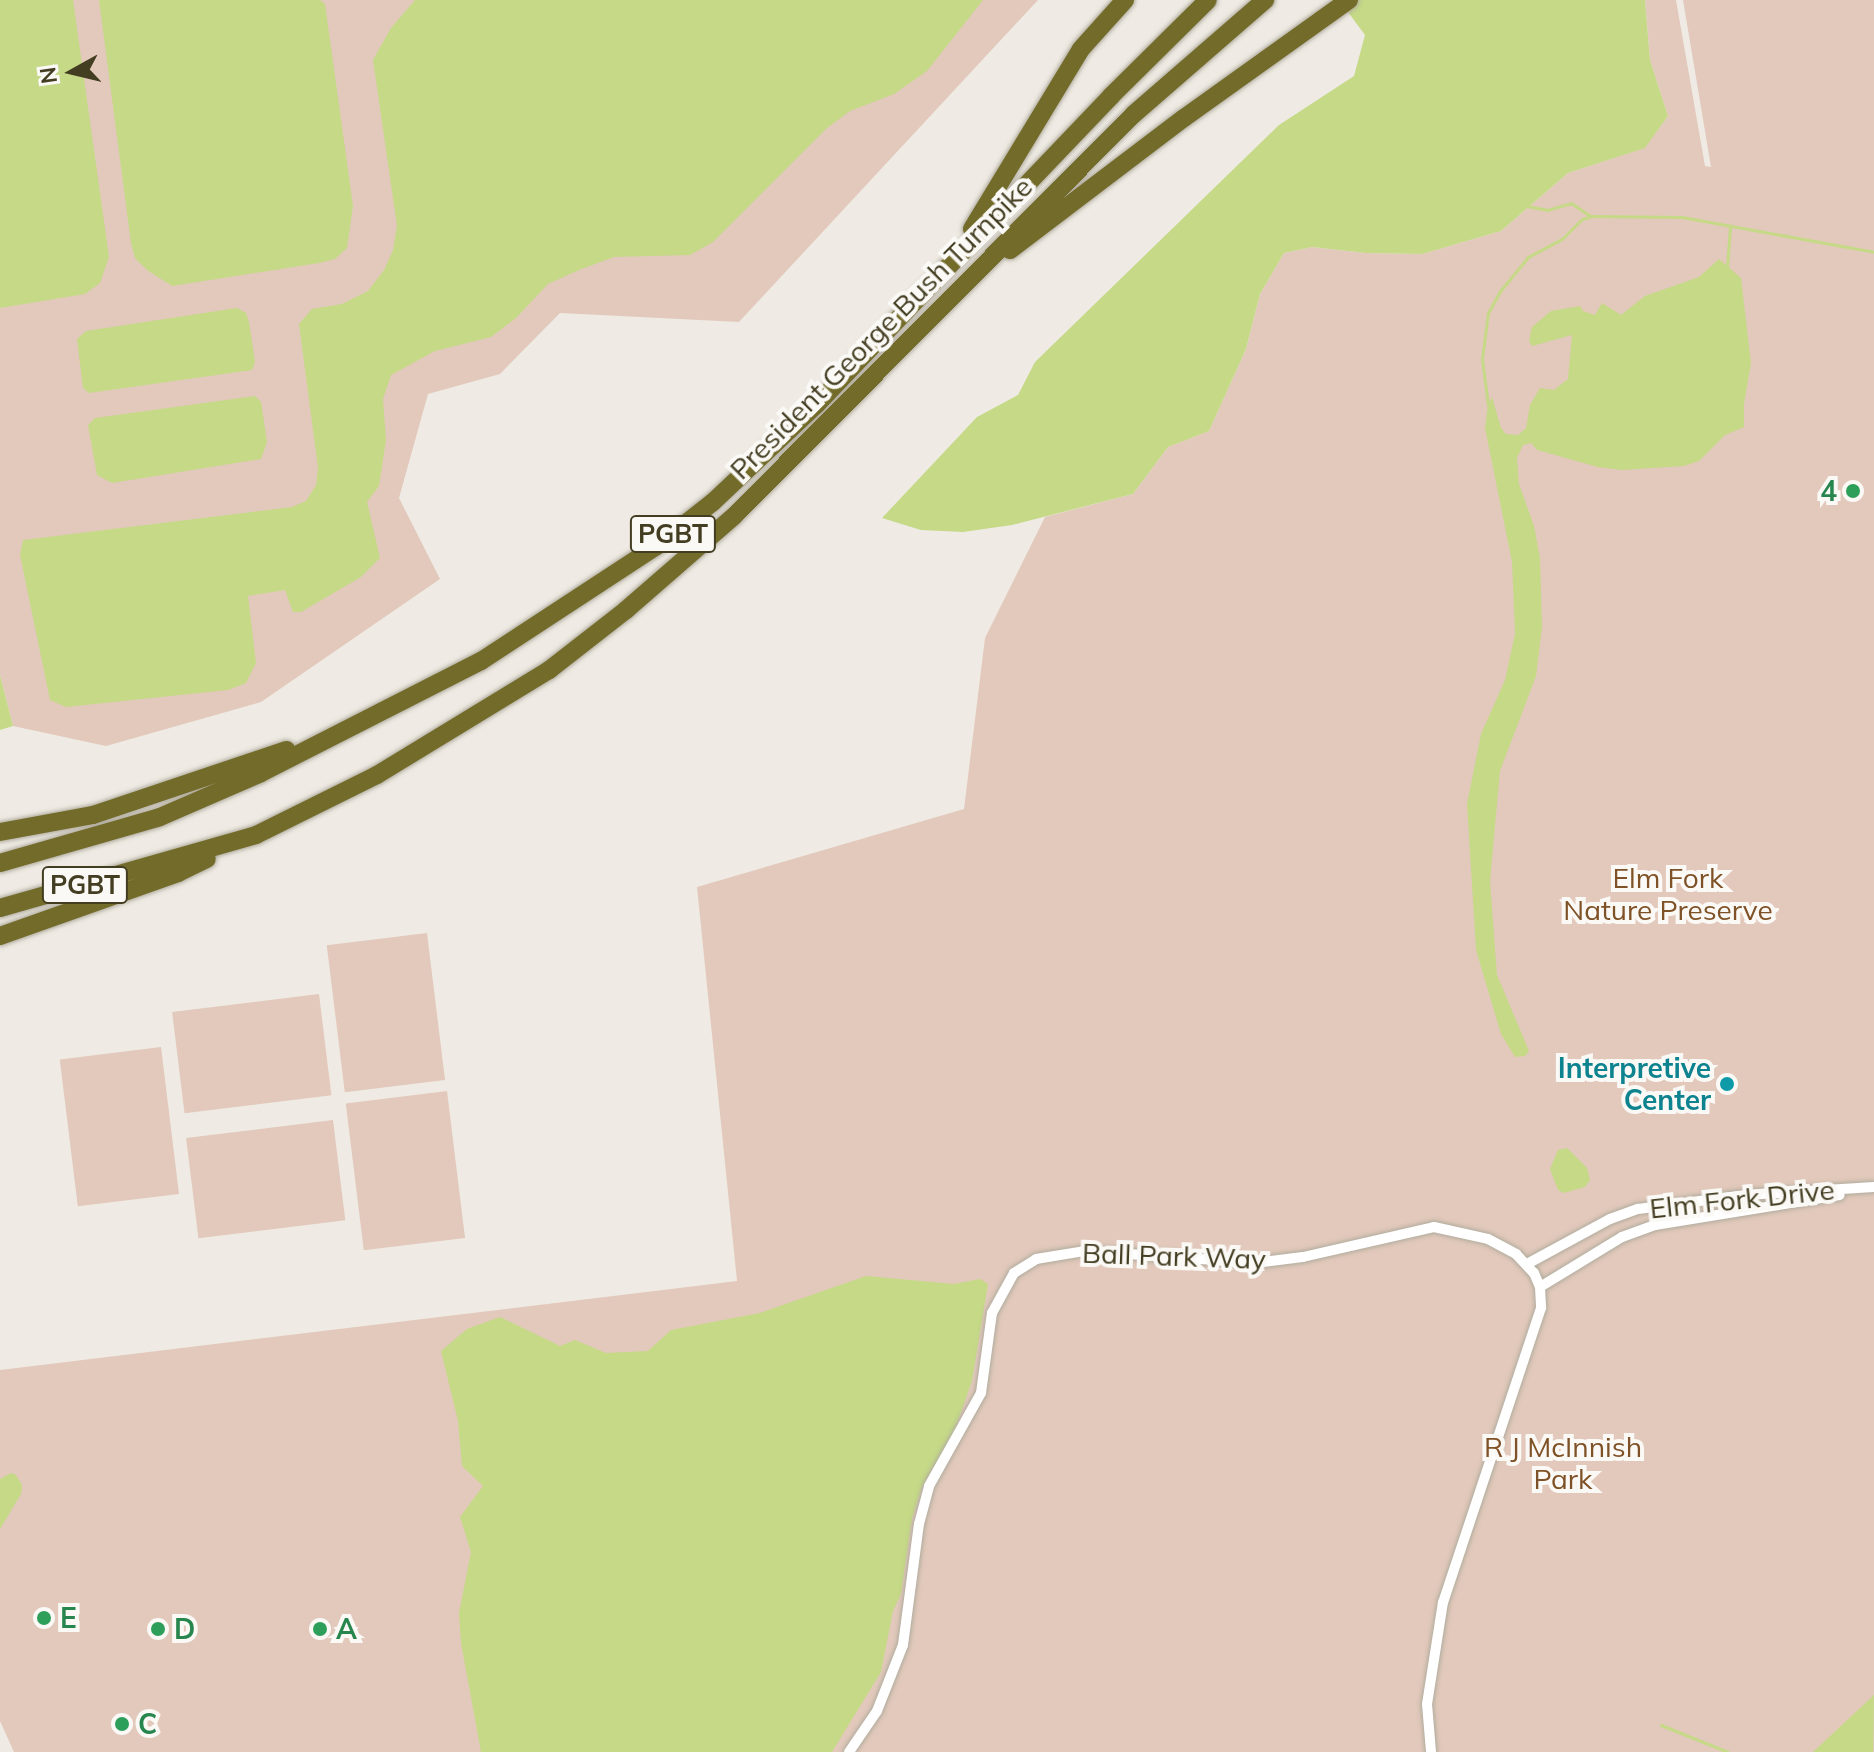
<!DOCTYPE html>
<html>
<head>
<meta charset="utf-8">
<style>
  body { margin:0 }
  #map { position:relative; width:1874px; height:1752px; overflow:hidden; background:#efebe4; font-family:Mulish,sans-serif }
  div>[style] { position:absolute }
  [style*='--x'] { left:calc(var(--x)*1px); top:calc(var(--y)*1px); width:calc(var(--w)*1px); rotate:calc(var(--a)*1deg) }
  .green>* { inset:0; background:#e2c9bb; transform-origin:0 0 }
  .water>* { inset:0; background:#c5d987 }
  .stream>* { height:3px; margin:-1.5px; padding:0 1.5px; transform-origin:1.5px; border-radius:1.5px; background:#c5d987 }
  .roads { filter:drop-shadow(0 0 2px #b1ac9e) drop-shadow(0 0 2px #b1ac9e) }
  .minor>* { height:10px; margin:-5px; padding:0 5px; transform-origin:5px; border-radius:5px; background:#fff }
  .motorway>* { height:18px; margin:-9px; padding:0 9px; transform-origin:9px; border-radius:9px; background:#736b29 }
  .dots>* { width:22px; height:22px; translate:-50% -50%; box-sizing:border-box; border:4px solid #fbf9f6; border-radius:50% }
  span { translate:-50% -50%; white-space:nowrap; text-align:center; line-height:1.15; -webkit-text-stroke:8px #fbf9f6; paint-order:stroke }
  .shield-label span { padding:2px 6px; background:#fbf9f6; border:2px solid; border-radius:6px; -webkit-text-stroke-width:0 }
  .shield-label { font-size:26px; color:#433d21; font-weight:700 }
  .street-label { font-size:28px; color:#433d21 }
  .leisure-label { font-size:28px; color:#27864d; font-weight:700 }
  .right { translate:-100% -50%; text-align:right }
  .left { translate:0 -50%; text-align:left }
  .park-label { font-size:28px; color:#7f5126 }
  .culture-label { font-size:28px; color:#0d838f; font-weight:700 }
  .north { position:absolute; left:32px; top:32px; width:80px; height:80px; -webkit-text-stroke:6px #fbf9f6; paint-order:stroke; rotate:262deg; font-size:22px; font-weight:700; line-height:32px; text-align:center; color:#433d21 }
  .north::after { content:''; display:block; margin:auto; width:28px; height:36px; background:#433d21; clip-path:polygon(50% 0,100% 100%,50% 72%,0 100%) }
</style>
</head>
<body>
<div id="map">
  <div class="green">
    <div style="clip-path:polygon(0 0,1038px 0,739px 322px,560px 313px,500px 374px,428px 394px,399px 498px,440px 579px,261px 702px,106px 746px,13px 726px,0 675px)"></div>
    <div style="clip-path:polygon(1645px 0,1676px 0,1705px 166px,1711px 167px,1683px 0,1874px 0,1874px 1752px,14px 1752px,0 1721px,0 1370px,737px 1281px,697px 887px,964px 809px,985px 638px,1045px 517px,1133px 494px,1168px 447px,1209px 431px,1246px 349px,1260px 294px,1284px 253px,1312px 247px,1366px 253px,1422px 254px,1501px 231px,1568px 173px,1644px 148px,1668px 116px,1650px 60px)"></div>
    <div style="left:427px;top:933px;width:148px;height:101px;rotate:83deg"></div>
    <div style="left:319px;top:994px;width:102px;height:148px;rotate:83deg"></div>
    <div style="left:161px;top:1047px;width:148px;height:102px;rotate:83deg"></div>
    <div style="left:447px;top:1091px;width:148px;height:102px;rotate:83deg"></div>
    <div style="left:333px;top:1120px;width:101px;height:148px;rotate:83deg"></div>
  </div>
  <div class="water">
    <div style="clip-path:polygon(0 0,73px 0,109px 257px,100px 283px,85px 294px,0 308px)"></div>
    <div style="clip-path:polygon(99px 0,320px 0,325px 4px,353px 206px,347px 248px,335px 259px,319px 263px,172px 286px,147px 270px,135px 258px,131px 243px)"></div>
    <div style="clip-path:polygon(415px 0,983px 0,927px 71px,894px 94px,850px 111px,827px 128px,713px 242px,690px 255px,614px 257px,579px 270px,548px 284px,516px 318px,491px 337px,435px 351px,391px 375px,383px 399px,386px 440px,379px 486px,367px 502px,380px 558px,361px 577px,301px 612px,293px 612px,285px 590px,248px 596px,256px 663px,246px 683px,228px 690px,66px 707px,50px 700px,20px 555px,23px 540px,292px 507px,306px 501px,316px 485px,318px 468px,299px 324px,312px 309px,342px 304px,368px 291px,384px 270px,393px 250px,397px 226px,373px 60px,391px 28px)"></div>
    <div style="clip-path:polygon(1339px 0,1645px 0,1650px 60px,1668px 116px,1645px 148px,1568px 173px,1501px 231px,1422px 254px,1366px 253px,1312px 247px,1284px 253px,1260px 294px,1246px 349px,1209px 431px,1168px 447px,1133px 494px,1012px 525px,963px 532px,921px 530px,882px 518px,977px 417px,1018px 395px,1035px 362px,1279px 125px,1354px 76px,1365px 35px)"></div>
    <div style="clip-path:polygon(1719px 259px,1741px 278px,1751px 363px,1744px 404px,1744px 427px,1725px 435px,1699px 461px,1684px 466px,1622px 470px,1598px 467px,1537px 450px,1531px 443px,1523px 445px,1517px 458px,1519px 484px,1534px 526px,1540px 558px,1542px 627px,1536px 676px,1500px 771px,1490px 881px,1497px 975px,1529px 1051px,1525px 1056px,1515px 1057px,1501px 1034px,1476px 950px,1467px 804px,1481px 734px,1505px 680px,1515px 634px,1512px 562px,1485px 428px,1488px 405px,1492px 397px,1501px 428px,1506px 434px,1518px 435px,1526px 428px,1530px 405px,1540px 388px,1554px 390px,1568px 379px,1572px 335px,1532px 346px,1529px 341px,1532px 327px,1551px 311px,1580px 306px,1583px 311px,1595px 315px,1602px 303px,1621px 315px,1645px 296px,1699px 277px)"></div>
    <div style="clip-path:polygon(237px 308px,246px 313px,249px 322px,255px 362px,252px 370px,89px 393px,83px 388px,77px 339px,86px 331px)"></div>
    <div style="clip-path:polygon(255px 396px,261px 402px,267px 442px,261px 459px,112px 483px,97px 475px,88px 425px,95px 418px)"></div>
    <div style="clip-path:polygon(0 675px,13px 726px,0 730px)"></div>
    <div style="clip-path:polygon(1567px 1148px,1587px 1168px,1590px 1180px,1585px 1187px,1564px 1193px,1558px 1190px,1550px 1169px,1558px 1150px)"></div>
    <div style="clip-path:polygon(866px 1276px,954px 1284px,980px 1279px,988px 1284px,972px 1381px,955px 1429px,922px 1487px,912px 1519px,901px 1594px,893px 1611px,881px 1672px,832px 1752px,481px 1752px,461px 1643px,459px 1613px,471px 1552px,460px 1517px,483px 1486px,462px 1466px,458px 1421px,441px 1351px,467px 1329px,500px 1317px,560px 1346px,575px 1340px,606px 1353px,648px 1351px,671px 1330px,760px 1313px)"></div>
    <div style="clip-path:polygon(11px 1473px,16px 1475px,22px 1485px,21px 1494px,0 1529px,0 1479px)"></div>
    <div style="clip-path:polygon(1874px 1695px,1873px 1752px,1813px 1752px)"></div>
  </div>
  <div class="stream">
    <div style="--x:1527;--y:206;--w:20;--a:11"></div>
    <div style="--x:1547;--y:210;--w:25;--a:-16"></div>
    <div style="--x:1571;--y:203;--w:23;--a:34"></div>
    <div style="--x:1590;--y:216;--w:92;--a:0.6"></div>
    <div style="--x:1682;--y:217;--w:195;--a:10.3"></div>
    <div style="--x:1727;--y:267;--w:40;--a:-85.7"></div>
    <div style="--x:1488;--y:405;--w:46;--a:-97.4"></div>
    <div style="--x:1482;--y:359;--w:46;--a:-82.6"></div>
    <div style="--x:1488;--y:313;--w:26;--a:-61"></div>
    <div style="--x:1501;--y:290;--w:43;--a:-50.7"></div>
    <div style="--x:1528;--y:257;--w:38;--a:-28"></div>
    <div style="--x:1562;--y:239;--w:28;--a:-45"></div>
    <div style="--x:1582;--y:219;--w:7;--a:-16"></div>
    <div style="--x:1661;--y:1725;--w:72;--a:21.9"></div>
  </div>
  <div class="roads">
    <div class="minor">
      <div style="--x:1527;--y:1264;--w:94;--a:-28.5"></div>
      <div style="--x:1610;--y:1219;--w:30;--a:-20"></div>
      <div style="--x:1638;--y:1209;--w:109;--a:-7.4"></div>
      <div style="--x:1746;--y:1195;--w:128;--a:-3.6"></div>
      <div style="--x:1540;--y:1287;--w:96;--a:-31.4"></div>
      <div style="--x:1622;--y:1237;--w:35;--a:-20"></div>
      <div style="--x:1655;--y:1225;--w:187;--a:-9.2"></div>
      <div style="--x:849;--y:1752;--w:50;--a:-55.7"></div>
      <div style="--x:877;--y:1711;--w:71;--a:-68.5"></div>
      <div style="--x:903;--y:1645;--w:122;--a:-82.5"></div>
      <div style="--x:919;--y:1524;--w:39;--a:-75"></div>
      <div style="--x:929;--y:1486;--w:107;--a:-60.8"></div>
      <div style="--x:981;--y:1393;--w:81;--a:-82.2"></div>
      <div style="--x:992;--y:1313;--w:46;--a:-61.2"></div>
      <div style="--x:1014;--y:1273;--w:26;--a:-32"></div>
      <div style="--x:1036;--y:1259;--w:50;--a:-9.3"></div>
      <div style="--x:1085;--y:1251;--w:170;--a:4"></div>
      <div style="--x:1255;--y:1263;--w:48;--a:-7.1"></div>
      <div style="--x:1303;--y:1257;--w:134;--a:-12.9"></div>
      <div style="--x:1434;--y:1227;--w:55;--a:12.5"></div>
      <div style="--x:1488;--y:1239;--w:32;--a:28"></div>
      <div style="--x:1516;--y:1254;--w:26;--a:47"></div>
      <div style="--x:1534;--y:1273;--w:15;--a:67"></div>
      <div style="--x:1540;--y:1287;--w:21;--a:87"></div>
      <div style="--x:1541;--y:1308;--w:310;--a:108.4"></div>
      <div style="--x:1443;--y:1602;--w:103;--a:98.9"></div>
      <div style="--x:1427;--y:1704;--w:48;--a:85.2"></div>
    </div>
    <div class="motorway">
      <div style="--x:972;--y:229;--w:210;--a:-58.8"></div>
      <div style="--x:1081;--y:49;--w:66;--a:-48.1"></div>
      <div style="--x:1010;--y:250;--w:218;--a:-37.2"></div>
      <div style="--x:1184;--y:118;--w:203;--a:-35.6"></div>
      <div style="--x:0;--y:832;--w:95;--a:-10.4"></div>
      <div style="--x:93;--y:815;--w:204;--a:-18.6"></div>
      <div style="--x:0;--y:863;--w:166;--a:-16"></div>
      <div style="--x:160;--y:817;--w:110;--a:-23.5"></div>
      <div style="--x:261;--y:773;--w:247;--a:-27"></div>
      <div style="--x:481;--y:661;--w:210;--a:-33.2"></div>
      <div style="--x:657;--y:546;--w:71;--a:-38.2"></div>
      <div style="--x:713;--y:502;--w:143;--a:-43.3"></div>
      <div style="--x:817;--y:404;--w:426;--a:-46.3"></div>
      <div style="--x:1111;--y:96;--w:136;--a:-44.7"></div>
      <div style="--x:0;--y:908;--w:266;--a:-15.9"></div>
      <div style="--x:256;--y:835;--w:135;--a:-26.4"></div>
      <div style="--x:377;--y:775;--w:202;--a:-31.4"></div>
      <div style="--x:549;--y:670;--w:98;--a:-37.9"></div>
      <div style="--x:626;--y:610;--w:143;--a:-41"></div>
      <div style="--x:734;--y:516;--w:567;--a:-45.14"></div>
      <div style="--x:1134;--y:114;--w:174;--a:-41"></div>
      <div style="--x:0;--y:936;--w:189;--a:-19.5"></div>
      <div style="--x:178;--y:873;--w:32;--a:-26"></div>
    </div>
  </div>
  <div class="dots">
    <div style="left:1853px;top:491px;background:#2e9e5b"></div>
    <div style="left:1727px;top:1084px;background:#0f9aa8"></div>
    <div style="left:44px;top:1618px;background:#2e9e5b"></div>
    <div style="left:158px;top:1629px;background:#2e9e5b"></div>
    <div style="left:320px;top:1629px;background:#2e9e5b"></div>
    <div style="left:122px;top:1724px;background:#2e9e5b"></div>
  </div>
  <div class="shield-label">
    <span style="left:673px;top:534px">PGBT</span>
    <span style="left:85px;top:885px">PGBT</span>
  </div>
  <div class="street-label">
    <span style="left:881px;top:328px;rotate:-45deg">President George Bush Turnpike</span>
    <span style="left:1742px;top:1199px;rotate:-6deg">Elm Fork Drive</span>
    <span style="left:1174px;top:1256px;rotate:2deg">Ball Park Way</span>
  </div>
  <div class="leisure-label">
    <span class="right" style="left:1837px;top:491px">4</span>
    <span class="left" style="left:60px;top:1618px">E</span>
    <span class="left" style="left:174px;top:1629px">D</span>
    <span class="left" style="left:336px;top:1629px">A</span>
    <span class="left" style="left:138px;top:1724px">C</span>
  </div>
  <div class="park-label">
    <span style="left:1668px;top:894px">Elm Fork<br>Nature Preserve</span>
    <span style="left:1563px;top:1463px">R J McInnish<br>Park</span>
  </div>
  <div class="culture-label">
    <span class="right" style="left:1711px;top:1084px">Interpretive<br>Center</span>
  </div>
  <div class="north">N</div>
</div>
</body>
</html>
